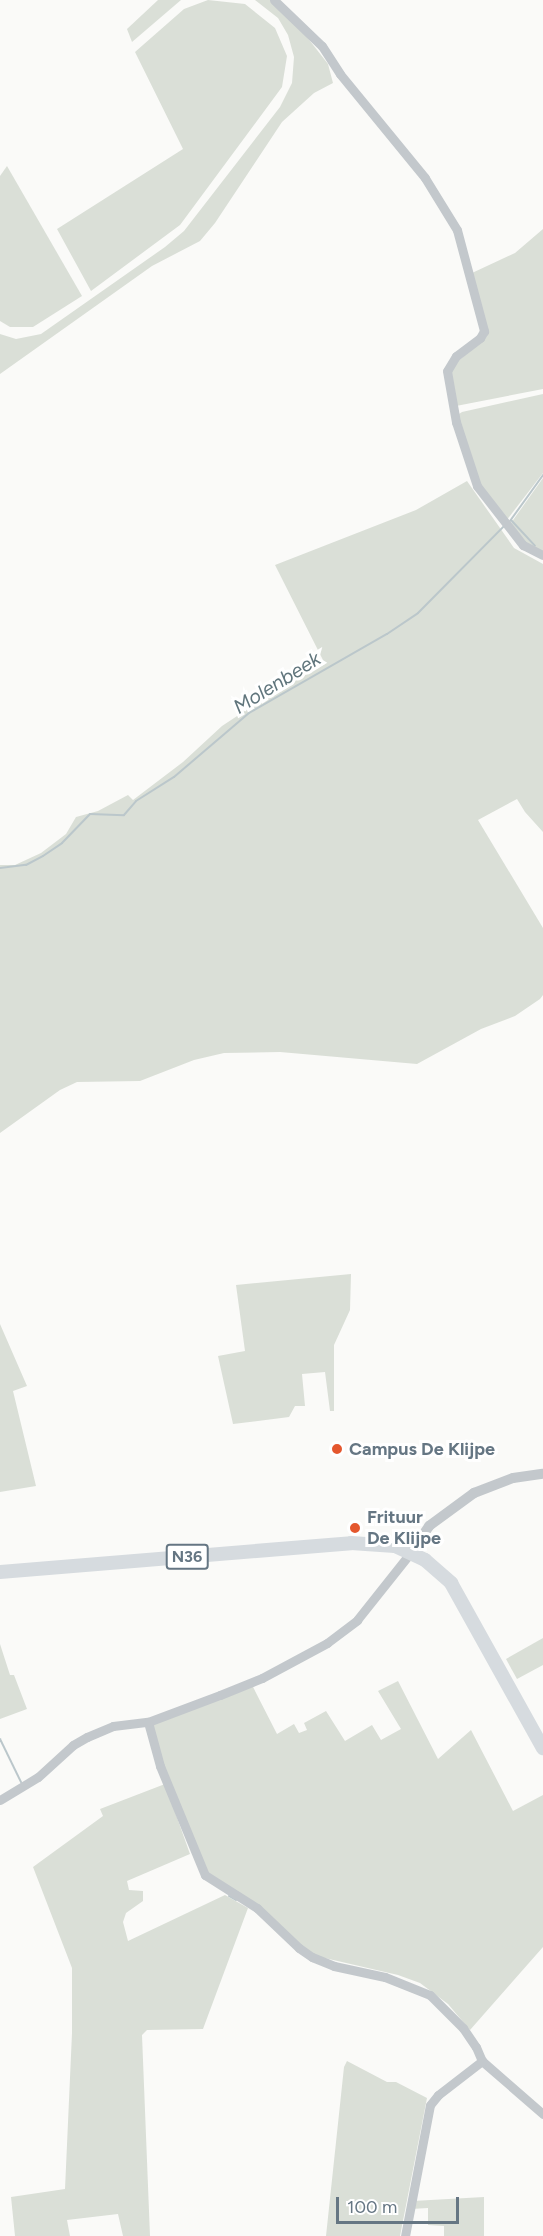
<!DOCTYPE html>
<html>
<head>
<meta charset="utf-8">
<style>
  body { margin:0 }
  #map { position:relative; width:543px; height:2236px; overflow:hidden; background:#fafaf8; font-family:Figtree,sans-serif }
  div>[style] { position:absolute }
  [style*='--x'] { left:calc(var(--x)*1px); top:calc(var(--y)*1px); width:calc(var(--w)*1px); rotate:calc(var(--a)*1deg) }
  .green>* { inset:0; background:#dadfd7 }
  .stream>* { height:2px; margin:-1px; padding:0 1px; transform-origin:1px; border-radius:1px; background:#bbc7cb }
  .minor>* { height:9px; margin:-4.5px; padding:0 4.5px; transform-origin:4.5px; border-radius:4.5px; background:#c3c8cc }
  .tertiary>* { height:10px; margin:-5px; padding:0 5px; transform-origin:5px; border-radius:5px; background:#c3c8cc }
  .primary>* { height:14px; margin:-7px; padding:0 7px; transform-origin:7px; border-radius:7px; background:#d6dbdf }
  .dots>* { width:16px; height:16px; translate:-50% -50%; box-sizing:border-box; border:3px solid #fff; border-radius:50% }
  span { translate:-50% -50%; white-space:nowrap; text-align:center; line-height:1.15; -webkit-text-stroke:6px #fff; paint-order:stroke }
  .shield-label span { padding:2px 4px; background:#fff; border:2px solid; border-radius:4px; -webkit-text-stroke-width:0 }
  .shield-label { font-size:16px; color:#657683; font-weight:700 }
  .poi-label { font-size:18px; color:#657683; font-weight:700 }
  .left { translate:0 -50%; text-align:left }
  .water-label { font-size:20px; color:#60757c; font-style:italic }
  .scale { position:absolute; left:336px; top:2197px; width:123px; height:27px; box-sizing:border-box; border:3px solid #657683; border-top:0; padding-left:8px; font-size:18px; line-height:21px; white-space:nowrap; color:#657683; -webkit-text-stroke:4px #fff; paint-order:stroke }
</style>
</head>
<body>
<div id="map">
  <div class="green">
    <div style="clip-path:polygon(158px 0,181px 0,132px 42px,127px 29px)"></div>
    <div style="clip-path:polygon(208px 0,245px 4px,275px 28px,287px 56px,282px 87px,180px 225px,91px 291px,57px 229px,183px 149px,135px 52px,184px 9px)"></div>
    <div style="clip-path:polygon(255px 0,271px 0,296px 23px,328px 64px,333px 83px,314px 93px,282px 122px,215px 223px,200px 241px,152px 266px,0 374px,0 334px,16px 339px,41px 334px,165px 247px,184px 231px,280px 107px,292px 83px,294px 57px,288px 35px,278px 18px)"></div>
    <div style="clip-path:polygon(7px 166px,82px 296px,33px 327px,10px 327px,0 321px,0 176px)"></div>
    <div style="clip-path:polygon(543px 229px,543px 389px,456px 406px,451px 367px,483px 340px,472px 273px,515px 253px)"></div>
    <div style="clip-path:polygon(543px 394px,543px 473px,506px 521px,479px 485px,456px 416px,462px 412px)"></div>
    <div style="clip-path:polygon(543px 478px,543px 553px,529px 547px,511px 523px)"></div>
    <div style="clip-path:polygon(467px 481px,514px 548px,543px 564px,543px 832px,525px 812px,517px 799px,478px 820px,543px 928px,543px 995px,540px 999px,515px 1016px,481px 1029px,417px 1064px,280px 1052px,224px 1053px,194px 1060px,140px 1081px,77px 1082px,60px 1090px,0 1133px,0 865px,15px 865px,41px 853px,66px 834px,76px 817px,98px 811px,128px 795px,133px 800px,183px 762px,222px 726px,263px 699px,325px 664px,275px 565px,416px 510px)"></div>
    <div style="clip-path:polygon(351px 1274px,350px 1310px,334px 1345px,334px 1411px,330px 1411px,325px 1372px,302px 1374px,305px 1406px,295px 1406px,289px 1417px,233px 1424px,218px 1356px,245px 1351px,236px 1285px)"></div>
    <div style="clip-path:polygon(0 1324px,27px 1386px,13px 1391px,36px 1486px,0 1492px)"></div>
    <div style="clip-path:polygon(543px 1638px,543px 1665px,517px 1679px,506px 1659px)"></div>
    <div style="clip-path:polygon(0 1644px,10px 1675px,14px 1675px,27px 1709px,0 1719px)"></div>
    <div style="clip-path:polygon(398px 1681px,438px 1759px,471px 1730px,513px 1811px,543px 1795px,543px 1947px,470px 2030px,448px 2004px,420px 1983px,398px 1975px,316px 1956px,210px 1878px,168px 1781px,151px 1727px,155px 1722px,252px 1685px,277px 1734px,294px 1724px,299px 1733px,307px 1730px,304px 1723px,326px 1711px,345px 1741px,372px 1725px,381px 1740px,401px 1729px,378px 1691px)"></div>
    <div style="clip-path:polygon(165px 1784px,190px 1854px,127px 1881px,129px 1890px,143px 1891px,143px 1901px,126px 1913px,123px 1922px,128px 1941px,225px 1895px,248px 1908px,203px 2029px,147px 2030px,142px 2035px,150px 2236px,123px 2236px,118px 2214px,67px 2220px,70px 2236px,15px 2236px,11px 2197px,65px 2189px,72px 2033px,72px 1968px,33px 1867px,103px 1816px,100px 1809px)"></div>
    <div style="clip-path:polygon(347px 2061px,387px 2082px,396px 2082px,427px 2098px,400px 2236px,326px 2236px,344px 2067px)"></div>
    <div style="clip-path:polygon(484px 2197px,484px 2236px,444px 2236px,444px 2226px,428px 2225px,428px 2208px,411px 2209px,413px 2201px)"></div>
  </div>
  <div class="stream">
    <div style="--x:511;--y:520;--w:35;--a:47"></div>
    <div style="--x:510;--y:521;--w:57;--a:-54.3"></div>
    <div style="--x:0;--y:868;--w:26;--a:-7"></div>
    <div style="--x:26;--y:865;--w:19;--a:-28"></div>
    <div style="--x:43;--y:856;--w:23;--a:-34"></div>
    <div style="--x:62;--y:843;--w:40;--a:-46"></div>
    <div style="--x:90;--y:814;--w:34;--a:2"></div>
    <div style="--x:124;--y:815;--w:18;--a:-49"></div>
    <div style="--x:136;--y:801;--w:45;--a:-32.3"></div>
    <div style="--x:174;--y:777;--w:99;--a:-40.5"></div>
    <div style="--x:249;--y:713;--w:159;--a:-29.8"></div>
    <div style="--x:387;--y:634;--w:37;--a:-34"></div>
    <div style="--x:418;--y:613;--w:124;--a:-45.3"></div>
    <div style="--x:0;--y:1739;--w:48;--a:64"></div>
    <div style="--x:229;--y:1896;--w:8;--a:30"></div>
  </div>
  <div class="minor">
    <div style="--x:274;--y:0;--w:66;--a:43.8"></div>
    <div style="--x:322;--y:46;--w:33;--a:57"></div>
    <div style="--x:340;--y:74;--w:134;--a:50.7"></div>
    <div style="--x:425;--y:178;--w:61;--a:58.4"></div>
    <div style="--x:457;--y:230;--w:105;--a:75"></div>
    <div style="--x:484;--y:331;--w:8;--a:120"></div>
    <div style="--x:480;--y:338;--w:30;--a:143"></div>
    <div style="--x:456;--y:356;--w:17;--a:121"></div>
    <div style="--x:447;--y:371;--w:52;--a:80"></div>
    <div style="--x:456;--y:422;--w:67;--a:71.8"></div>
    <div style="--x:477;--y:486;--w:75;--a:52.1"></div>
    <div style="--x:523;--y:545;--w:22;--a:27"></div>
    <div style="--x:148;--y:1722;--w:46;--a:74.7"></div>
    <div style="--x:160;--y:1766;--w:118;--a:67.6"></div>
    <div style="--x:205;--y:1875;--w:62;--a:32.4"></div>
    <div style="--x:257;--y:1908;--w:58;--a:43.6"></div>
    <div style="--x:299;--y:1948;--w:16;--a:35"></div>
    <div style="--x:312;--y:1957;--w:24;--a:22"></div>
    <div style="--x:334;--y:1966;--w:52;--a:12.2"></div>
    <div style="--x:385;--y:1977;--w:48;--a:21.8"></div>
    <div style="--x:430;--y:1995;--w:47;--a:45"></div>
    <div style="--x:463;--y:2028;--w:23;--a:56"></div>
    <div style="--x:476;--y:2047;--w:15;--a:67"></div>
    <div style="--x:482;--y:2061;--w:81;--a:41"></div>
    <div style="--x:0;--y:1800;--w:44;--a:-31.2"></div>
    <div style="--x:38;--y:1777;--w:47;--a:-42.4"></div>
    <div style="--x:73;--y:1745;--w:16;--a:-30"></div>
    <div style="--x:87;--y:1737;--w:28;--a:-23"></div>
    <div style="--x:113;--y:1726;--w:35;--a:-7"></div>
    <div style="--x:148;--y:1722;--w:77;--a:-20.6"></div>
    <div style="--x:220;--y:1695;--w:45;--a:-22"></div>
    <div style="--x:262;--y:1678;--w:74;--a:-28.3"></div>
    <div style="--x:327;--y:1643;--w:38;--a:-37"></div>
    <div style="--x:357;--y:1620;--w:87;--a:-51.5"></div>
    <div style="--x:405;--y:2236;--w:133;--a:-79.2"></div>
    <div style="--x:430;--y:2105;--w:13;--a:-51"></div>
    <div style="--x:438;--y:2095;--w:56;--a:-37.7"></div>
  </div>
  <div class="tertiary">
    <div style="--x:411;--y:1552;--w:32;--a:-55"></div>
    <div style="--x:429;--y:1526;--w:56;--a:-36.3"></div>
    <div style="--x:474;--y:1493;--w:42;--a:-21"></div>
    <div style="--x:513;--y:1478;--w:30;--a:-8"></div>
  </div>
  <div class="primary">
    <div style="--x:0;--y:1572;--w:352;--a:-4.7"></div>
    <div style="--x:351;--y:1543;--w:44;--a:3.9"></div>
    <div style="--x:395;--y:1546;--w:33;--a:25"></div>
    <div style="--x:425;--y:1560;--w:35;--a:41"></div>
    <div style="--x:451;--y:1583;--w:189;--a:60.9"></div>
  </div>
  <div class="dots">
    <div style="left:337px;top:1449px;background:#e4572e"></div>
    <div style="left:355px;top:1528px;background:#e4572e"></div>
  </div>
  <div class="shield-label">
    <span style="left:187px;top:1557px">N36</span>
  </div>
  <div class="poi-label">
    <span class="left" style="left:349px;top:1449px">Campus De Klijpe</span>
    <span class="left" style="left:367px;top:1528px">Frituur<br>De Klijpe</span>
  </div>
  <div class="water-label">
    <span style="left:277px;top:683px;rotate:-32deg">Molenbeek</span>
  </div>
  <div class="scale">100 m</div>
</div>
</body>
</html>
